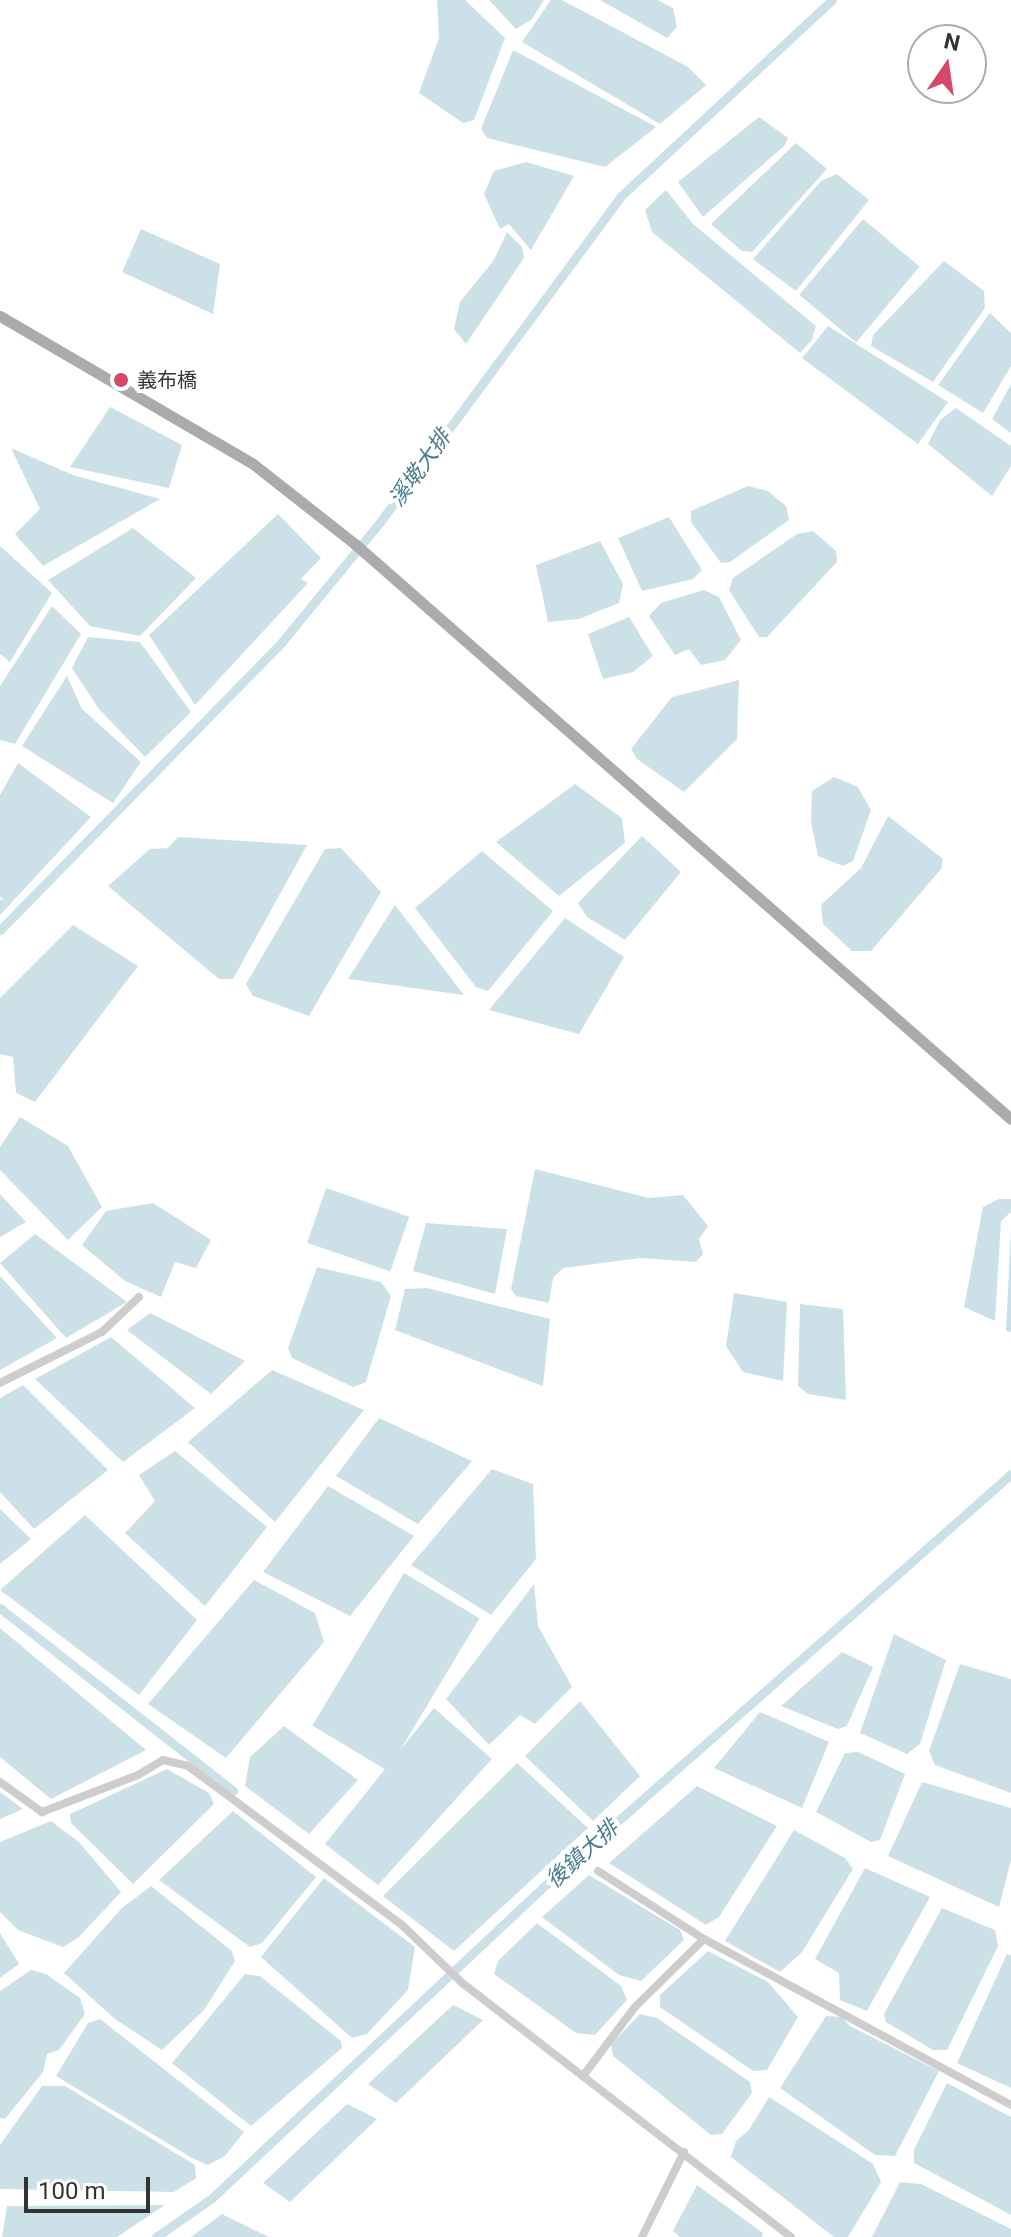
<!DOCTYPE html>
<html>
<head>
<meta charset="utf-8">
<style>
  body { margin:0 }
  #map { position:relative; width:1011px; height:2237px; overflow:hidden; background:#fff; font-family:Roboto,"Noto Sans TC",sans-serif }
  div>[style] { position:absolute }
  [style*='--x'] { left:calc(var(--x)*1px); top:calc(var(--y)*1px); width:calc(var(--w)*1px); rotate:calc(var(--a)*1deg) }
  .water>* { inset:0; background:#cbe1e7; transform-origin:0 0 }
  .canal>* { height:9px; margin:-4.5px; padding:0 4.5px; transform-origin:4.5px; border-radius:4.5px; background:#cbe1e7 }
  .minor>* { height:8px; margin:-4px; padding:0 4px; transform-origin:4px; border-radius:4px; background:#cdcdcd }
  .major>* { height:11px; margin:-5.5px; padding:0 5.5px; transform-origin:5.5px; border-radius:5.5px; background:#ababab }
  .dots>* { width:22px; height:22px; translate:-50% -50%; box-sizing:border-box; border:4px solid #fff; border-radius:50% }
  span { translate:-50% -50%; white-space:nowrap; text-align:center; line-height:1.15; -webkit-text-stroke:8px #fff; paint-order:stroke }
  .poi-label { font-size:20px; color:#333 }
  .left { translate:0 -50%; text-align:left }
  .water-label { font-size:22px; color:#477d8e; font-style:italic }
  .north { position:absolute; left:907px; top:24px; width:80px; height:80px; box-sizing:border-box; background:#fff; border:2px solid #adadad; border-radius:50%; rotate:13deg; font-size:22px; font-weight:700; line-height:32px; text-align:center; color:#333 }
  .north::after { content:''; display:block; margin:auto; width:28px; height:36px; background:#d64867; clip-path:polygon(50% 0,100% 100%,50% 72%,0 100%) }
  .scale { position:absolute; left:24px; top:2177px; width:126px; height:36px; box-sizing:border-box; border:4px solid #333; border-top:0; padding-left:10px; font-size:24px; line-height:28px; white-space:nowrap; color:#333; -webkit-text-stroke:6px #fff; paint-order:stroke }
</style>
</head>
<body>
<div id="map">
  <div class="water">
    <div style="clip-path:polygon(437px 0,465px 0,505px 38px,474px 120px,463px 123px,419px 93px,439px 38px)"></div>
    <div style="clip-path:polygon(489px 0,544px 0,532px 19px,516px 29px)"></div>
    <div style="clip-path:polygon(551px 0,562px 0,688px 67px,706px 85px,660px 124px,522px 42px)"></div>
    <div style="clip-path:polygon(600px 0,658px 0,673px 8px,677px 27px,667px 38px)"></div>
    <div style="clip-path:polygon(513px 50px,656px 127px,605px 167px,487px 138px,481px 129px)"></div>
    <div style="clip-path:polygon(759px 117px,788px 138px,785px 145px,703px 217px,678px 182px)"></div>
    <div style="clip-path:polygon(796px 143px,827px 169px,752px 252px,742px 251px,711px 224px)"></div>
    <div style="clip-path:polygon(526px 162px,574px 176px,531px 250px,509px 224px,500px 229px,484px 194px,494px 171px)"></div>
    <div style="clip-path:polygon(837px 174px,869px 200px,796px 291px,753px 259px,821px 181px)"></div>
    <div style="clip-path:polygon(666px 190px,693px 224px,816px 326px,812px 340px,800px 353px,652px 232px,645px 210px)"></div>
    <div style="left:863px;top:219px;width:74px;height:99px;rotate:40deg"></div>
    <div style="clip-path:polygon(141px 229px,220px 264px,213px 314px,122px 272px)"></div>
    <div style="clip-path:polygon(507px 232px,522px 247px,524px 258px,466px 344px,454px 329px,460px 302px,494px 260px)"></div>
    <div style="clip-path:polygon(944px 261px,984px 291px,985px 308px,933px 382px,871px 346px,873px 335px)"></div>
    <div style="clip-path:polygon(990px 313px,1011px 333px,1011px 366px,983px 413px,938px 385px)"></div>
    <div style="clip-path:polygon(828px 326px,948px 402px,918px 444px,802px 358px)"></div>
    <div style="clip-path:polygon(1011px 384px,1011px 433px,992px 419px)"></div>
    <div style="clip-path:polygon(110px 407px,182px 445px,169px 488px,70px 467px)"></div>
    <div style="clip-path:polygon(956px 408px,1011px 446px,1011px 466px,992px 496px,928px 444px,940px 420px)"></div>
    <div style="clip-path:polygon(11px 448px,73px 475px,160px 499px,43px 566px,15px 534px,40px 509px)"></div>
    <div style="clip-path:polygon(748px 486px,768px 491px,786px 506px,789px 520px,730px 562px,721px 563px,691px 522px,691px 511px)"></div>
    <div style="clip-path:polygon(278px 514px,321px 558px,301px 579px,308px 583px,195px 705px,149px 635px)"></div>
    <div style="clip-path:polygon(669px 517px,702px 570px,693px 579px,642px 591px,618px 538px)"></div>
    <div style="clip-path:polygon(133px 528px,196px 578px,140px 636px,90px 626px,48px 580px)"></div>
    <div style="clip-path:polygon(813px 531px,836px 551px,837px 562px,767px 637px,759px 637px,729px 590px,733px 578px,797px 534px)"></div>
    <div style="clip-path:polygon(600px 541px,623px 584px,619px 603px,579px 619px,548px 622px,536px 565px)"></div>
    <div style="clip-path:polygon(0 546px,52px 593px,10px 662px,0 654px)"></div>
    <div style="clip-path:polygon(704px 590px,719px 597px,741px 640px,725px 660px,701px 665px,689px 649px,675px 655px,649px 616px,661px 603px)"></div>
    <div style="clip-path:polygon(52px 606px,81px 634px,15px 744px,0 740px,0 686px)"></div>
    <div style="clip-path:polygon(629px 617px,653px 656px,633px 672px,603px 679px,588px 634px)"></div>
    <div style="clip-path:polygon(88px 637px,140px 642px,191px 712px,145px 757px,99px 709px,72px 668px)"></div>
    <div style="clip-path:polygon(67px 676px,82px 709px,141px 762px,113px 803px,22px 746px)"></div>
    <div style="clip-path:polygon(739px 680px,737px 739px,684px 792px,637px 759px,631px 749px,672px 697px)"></div>
    <div style="clip-path:polygon(18px 763px,91px 817px,0 915px,0 899px,4px 901px,0 896px,0 795px)"></div>
    <div style="clip-path:polygon(834px 777px,858px 787px,871px 810px,853px 861px,843px 866px,818px 856px,811px 822px,812px 791px)"></div>
    <div style="clip-path:polygon(575px 784px,622px 818px,625px 843px,559px 896px,496px 842px)"></div>
    <div style="clip-path:polygon(888px 816px,943px 859px,941px 869px,871px 951px,852px 951px,823px 924px,821px 905px,861px 868px)"></div>
    <div style="clip-path:polygon(642px 836px,681px 872px,625px 940px,587px 917px,578px 903px)"></div>
    <div style="clip-path:polygon(178px 837px,307px 845px,233px 979px,219px 979px,108px 886px,150px 849px,168px 848px)"></div>
    <div style="clip-path:polygon(341px 848px,381px 892px,309px 1016px,253px 996px,246px 984px,325px 849px)"></div>
    <div style="clip-path:polygon(482px 851px,553px 911px,488px 991px,476px 987px,415px 908px)"></div>
    <div style="clip-path:polygon(395px 905px,464px 995px,348px 979px)"></div>
    <div style="clip-path:polygon(565px 918px,624px 957px,579px 1034px,489px 1010px)"></div>
    <div style="clip-path:polygon(73px 925px,138px 966px,35px 1102px,16px 1093px,13px 1057px,0 1054px,0 998px)"></div>
    <div style="clip-path:polygon(20px 1117px,68px 1146px,102px 1207px,68px 1240px,0 1170px,0 1147px)"></div>
    <div style="clip-path:polygon(535px 1169px,649px 1198px,683px 1195px,708px 1226px,699px 1239px,703px 1254px,696px 1262px,641px 1258px,563px 1268px,553px 1278px,549px 1303px,516px 1296px,511px 1289px)"></div>
    <div style="left:326px;top:1188px;width:88px;height:58px;rotate:19deg"></div>
    <div style="clip-path:polygon(0 1194px,26px 1222px,0 1237px)"></div>
    <div style="clip-path:polygon(999px 1199px,1011px 1199px,1011px 1212px,1001px 1221px,995px 1321px,964px 1307px,983px 1207px)"></div>
    <div style="clip-path:polygon(153px 1203px,211px 1240px,196px 1268px,175px 1262px,161px 1297px,125px 1281px,82px 1245px,106px 1211px)"></div>
    <div style="clip-path:polygon(426px 1223px,507px 1229px,495px 1294px,413px 1271px)"></div>
    <div style="clip-path:polygon(1011px 1230px,1011px 1332px,1006px 1331px)"></div>
    <div style="clip-path:polygon(35px 1234px,127px 1302px,66px 1338px,0 1263px)"></div>
    <div style="clip-path:polygon(317px 1267px,381px 1282px,391px 1296px,366px 1382px,353px 1387px,292px 1358px,288px 1348px)"></div>
    <div style="clip-path:polygon(0 1276px,57px 1338px,0 1370px)"></div>
    <div style="clip-path:polygon(427px 1288px,550px 1319px,543px 1386px,395px 1330px,405px 1289px)"></div>
    <div style="clip-path:polygon(734px 1293px,787px 1302px,783px 1381px,743px 1372px,726px 1346px)"></div>
    <div style="clip-path:polygon(800px 1304px,843px 1309px,846px 1400px,808px 1394px,798px 1386px)"></div>
    <div style="clip-path:polygon(150px 1313px,245px 1361px,211px 1394px,127px 1330px)"></div>
    <div style="clip-path:polygon(111px 1337px,195px 1408px,123px 1462px,35px 1379px)"></div>
    <div style="clip-path:polygon(272px 1370px,364px 1410px,275px 1522px,188px 1442px)"></div>
    <div style="clip-path:polygon(23px 1385px,108px 1470px,34px 1529px,0 1492px,0 1398px)"></div>
    <div style="clip-path:polygon(379px 1418px,472px 1461px,418px 1524px,336px 1476px)"></div>
    <div style="clip-path:polygon(175px 1451px,267px 1527px,205px 1606px,125px 1533px,155px 1501px,139px 1475px)"></div>
    <div style="clip-path:polygon(492px 1469px,533px 1484px,536px 1559px,491px 1615px,411px 1565px)"></div>
    <div style="clip-path:polygon(328px 1486px,414px 1536px,350px 1616px,263px 1572px)"></div>
    <div style="clip-path:polygon(0 1509px,31px 1539px,0 1564px)"></div>
    <div style="clip-path:polygon(85px 1515px,197px 1620px,139px 1695px,0 1590px)"></div>
    <div style="left:404px;top:1573px;width:88px;height:178px;rotate:31deg"></div>
    <div style="clip-path:polygon(254px 1580px,315px 1613px,324px 1642px,226px 1758px,148px 1704px)"></div>
    <div style="clip-path:polygon(534px 1584px,538px 1626px,572px 1687px,535px 1724px,520px 1715px,489px 1745px,446px 1699px)"></div>
    <div style="clip-path:polygon(0 1628px,146px 1750px,51px 1799px,0 1757px)"></div>
    <div style="clip-path:polygon(894px 1634px,946px 1660px,920px 1744px,907px 1754px,860px 1733px)"></div>
    <div style="clip-path:polygon(842px 1652px,873px 1667px,847px 1726px,838px 1729px,781px 1706px)"></div>
    <div style="clip-path:polygon(960px 1664px,1011px 1679px,1011px 1793px,935px 1765px,929px 1751px)"></div>
    <div style="clip-path:polygon(580px 1701px,640px 1776px,593px 1821px,525px 1756px)"></div>
    <div style="clip-path:polygon(434px 1708px,492px 1759px,378px 1885px,325px 1844px)"></div>
    <div style="clip-path:polygon(760px 1712px,829px 1742px,802px 1808px,714px 1768px)"></div>
    <div style="clip-path:polygon(284px 1726px,358px 1780px,309px 1834px,245px 1786px,250px 1757px)"></div>
    <div style="clip-path:polygon(858px 1752px,905px 1774px,880px 1840px,871px 1842px,816px 1812px,845px 1753px)"></div>
    <div style="clip-path:polygon(517px 1763px,588px 1828px,454px 1951px,383px 1896px)"></div>
    <div style="clip-path:polygon(167px 1769px,209px 1793px,214px 1804px,133px 1884px,71px 1823px,70px 1814px)"></div>
    <div style="clip-path:polygon(922px 1782px,1011px 1808px,1011px 1860px,999px 1907px,888px 1856px)"></div>
    <div style="clip-path:polygon(697px 1786px,777px 1826px,719px 1917px,706px 1925px,609px 1863px)"></div>
    <div style="clip-path:polygon(0 1792px,23px 1809px,0 1819px)"></div>
    <div style="clip-path:polygon(233px 1811px,316px 1877px,262px 1943px,250px 1947px,159px 1880px)"></div>
    <div style="clip-path:polygon(51px 1821px,79px 1842px,121px 1892px,78px 1938px,63px 1947px,18px 1930px,0 1912px,0 1842px)"></div>
    <div style="clip-path:polygon(794px 1830px,845px 1858px,853px 1869px,802px 1952px,780px 1972px,725px 1941px)"></div>
    <div style="clip-path:polygon(865px 1868px,930px 1897px,867px 2011px,840px 2000px,839px 1973px,815px 1959px)"></div>
    <div style="clip-path:polygon(589px 1875px,680px 1930px,684px 1940px,641px 1981px,619px 1975px,542px 1917px)"></div>
    <div style="clip-path:polygon(324px 1878px,415px 1947px,408px 1990px,367px 2034px,352px 2038px,261px 1957px)"></div>
    <div style="clip-path:polygon(151px 1886px,232px 1951px,235px 1961px,204px 2010px,162px 2050px,115px 2019px,64px 1973px,122px 1908px)"></div>
    <div style="clip-path:polygon(942px 1908px,995px 1930px,998px 1946px,947px 2050px,933px 2050px,886px 2022px,884px 2014px)"></div>
    <div style="clip-path:polygon(537px 1923px,621px 1986px,627px 2000px,595px 2035px,576px 2033px,494px 1974px,498px 1961px)"></div>
    <div style="clip-path:polygon(0 1933px,19px 1964px,0 1978px)"></div>
    <div style="clip-path:polygon(708px 1951px,768px 1982px,798px 2017px,767px 2070px,753px 2071px,660px 2007px,660px 1995px)"></div>
    <div style="clip-path:polygon(1007px 1954px,1011px 1955px,1011px 2088px,957px 2063px)"></div>
    <div style="clip-path:polygon(31px 1970px,46px 1974px,80px 1998px,85px 2014px,59px 2050px,47px 2054px,43px 2072px,5px 2119px,0 2118px,0 1991px)"></div>
    <div style="clip-path:polygon(245px 1974px,260px 1976px,341px 2041px,342px 2048px,251px 2126px,172px 2063px)"></div>
    <div style="clip-path:polygon(453px 2005px,483px 2020px,396px 2103px,368px 2084px)"></div>
    <div style="clip-path:polygon(640px 2014px,657px 2018px,750px 2082px,752px 2093px,722px 2134px,711px 2135px,613px 2056px,611px 2044px)"></div>
    <div style="clip-path:polygon(826px 2016px,842px 2017px,850px 2026px,939px 2071px,895px 2156px,875px 2155px,780px 2088px)"></div>
    <div style="clip-path:polygon(100px 2019px,244px 2132px,225px 2156px,208px 2165px,192px 2158px,56px 2076px,88px 2023px)"></div>
    <div style="clip-path:polygon(947px 2083px,1011px 2117px,1011px 2215px,914px 2163px,914px 2150px)"></div>
    <div style="clip-path:polygon(42px 2086px,65px 2086px,195px 2165px,196px 2178px,174px 2192px,0 2189px,0 2145px)"></div>
    <div style="clip-path:polygon(769px 2097px,873px 2164px,881px 2182px,848px 2237px,834px 2237px,731px 2157px,736px 2141px,749px 2130px)"></div>
    <div style="clip-path:polygon(347px 2104px,377px 2119px,290px 2202px,263px 2183px)"></div>
    <div style="clip-path:polygon(900px 2182px,921px 2184px,1011px 2229px,1011px 2237px,872px 2237px)"></div>
    <div style="clip-path:polygon(697px 2185px,763px 2233px,762px 2237px,680px 2237px,673px 2231px)"></div>
    <div style="clip-path:polygon(165px 2205px,117px 2237px,2px 2237px,7px 2206px)"></div>
    <div style="clip-path:polygon(222px 2214px,240px 2223px,269px 2237px,191px 2237px)"></div>
  </div>
  <div class="canal">
    <div style="--x:0;--y:930;--w:402;--a:-45.6"></div>
    <div style="--x:281;--y:643;--w:156;--a:-50.7"></div>
    <div style="--x:380;--y:522;--w:405;--a:-53.5"></div>
    <div style="--x:621;--y:196;--w:288;--a:-42.9"></div>
    <div style="--x:0;--y:1608;--w:296;--a:38.1"></div>
    <div style="--x:156;--y:2237;--w:68;--a:-34.9"></div>
    <div style="--x:212;--y:2198;--w:465;--a:-43.2"></div>
    <div style="--x:551;--y:1880;--w:614;--a:-41.43"></div>
  </div>
  <div class="minor">
    <div style="--x:0;--y:1383;--w:114;--a:-26.6"></div>
    <div style="--x:102;--y:1332;--w:51;--a:-43.4"></div>
    <div style="--x:0;--y:1782;--w:52;--a:35.5"></div>
    <div style="--x:42;--y:1812;--w:103;--a:-21.1"></div>
    <div style="--x:138;--y:1775;--w:29;--a:-31"></div>
    <div style="--x:163;--y:1760;--w:26;--a:13"></div>
    <div style="--x:188;--y:1766;--w:267;--a:36.6"></div>
    <div style="--x:402;--y:1925;--w:82;--a:44"></div>
    <div style="--x:461;--y:1982;--w:417;--a:37.7"></div>
    <div style="--x:598;--y:1871;--w:126;--a:32.7"></div>
    <div style="--x:704;--y:1939;--w:349;--a:28.4"></div>
    <div style="--x:583;--y:2076;--w:85;--a:-53.1"></div>
    <div style="--x:634;--y:2008;--w:98;--a:-44.6"></div>
    <div style="--x:642;--y:2237;--w:95;--a:-63.7"></div>
  </div>
  <div class="major">
    <div style="--x:0;--y:316;--w:292;--a:30.3"></div>
    <div style="--x:252;--y:463;--w:131;--a:38.2"></div>
    <div style="--x:355;--y:544;--w:872;--a:41.24"></div>
  </div>
  <div class="dots">
    <div style="left:121px;top:380px;background:#d64867"></div>
  </div>
  <div class="poi-label">
    <span class="left" style="left:137px;top:380px">義布橋</span>
  </div>
  <div class="water-label">
    <span style="left:420px;top:468px;rotate:-54deg">溪墘大排</span>
    <span style="left:582px;top:1854px;rotate:-42deg">後鎮大排</span>
  </div>
  <div class="north">N</div>
  <div class="scale">100 m</div>
</div>
</body>
</html>
